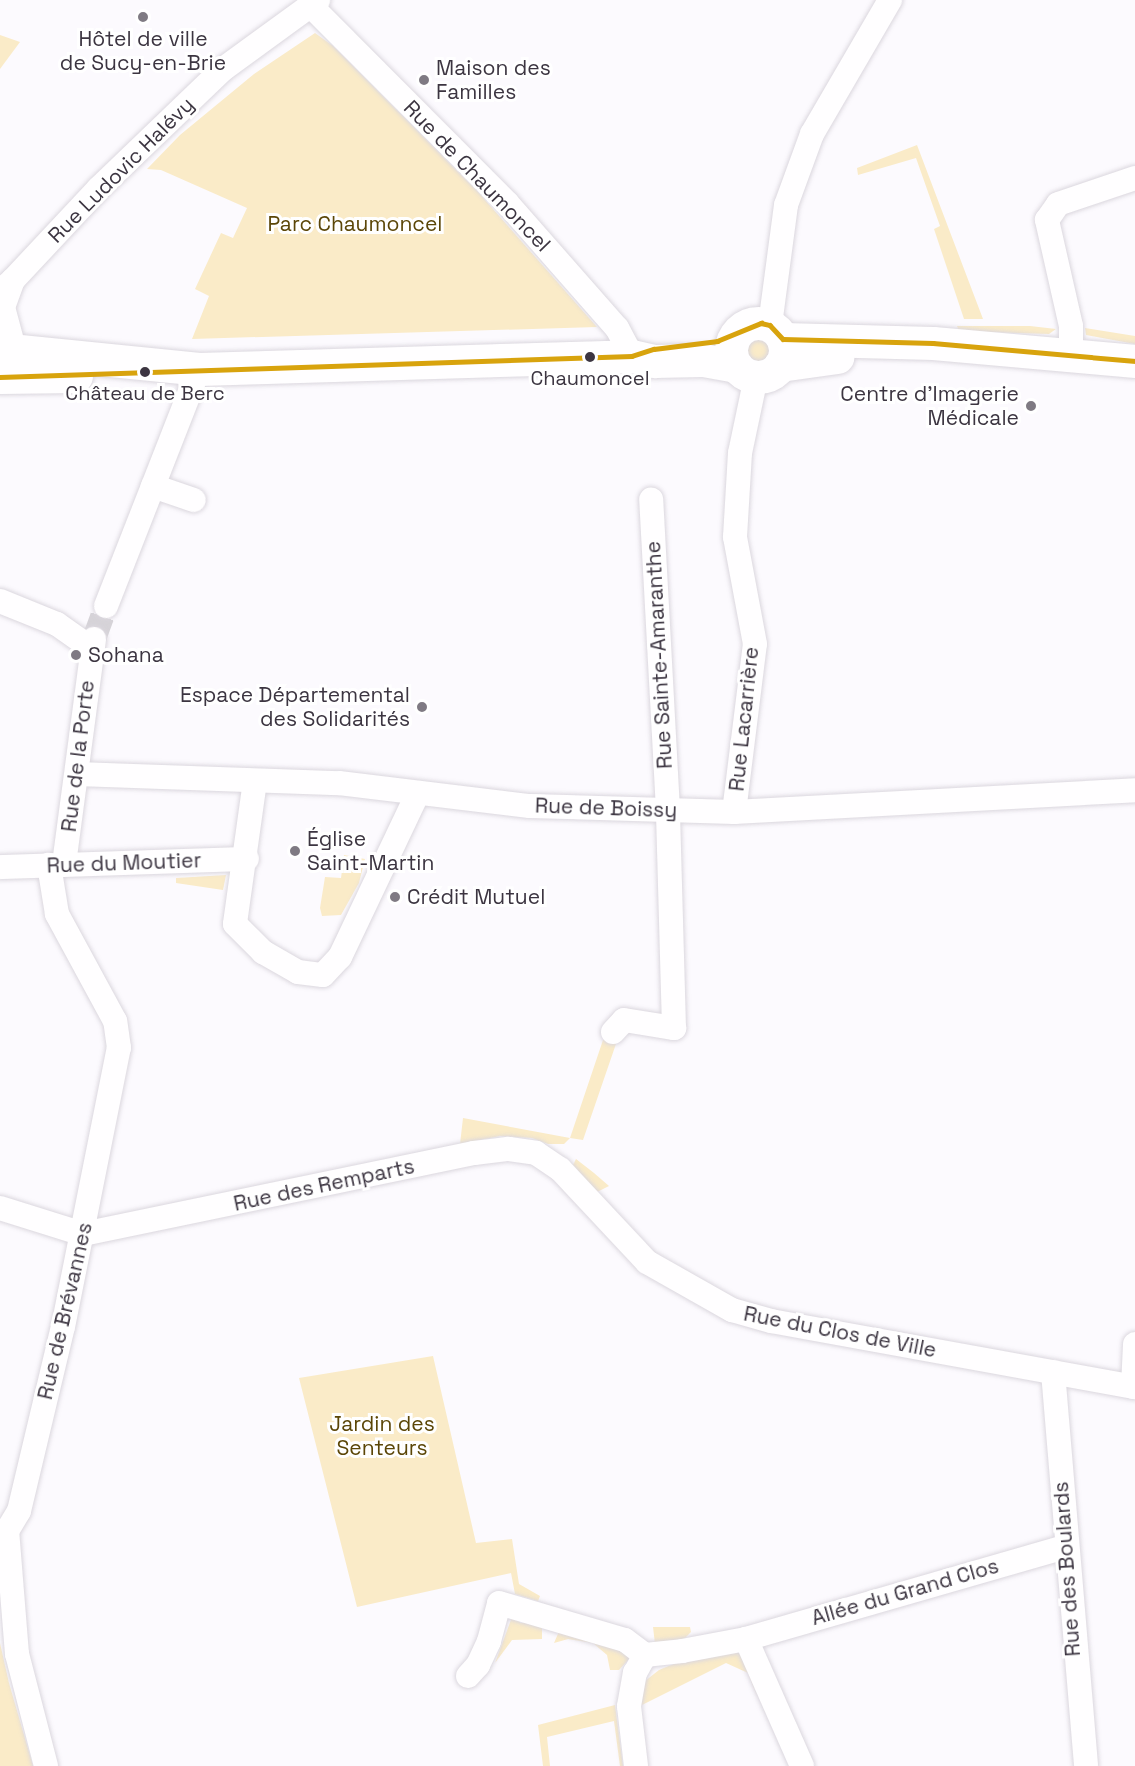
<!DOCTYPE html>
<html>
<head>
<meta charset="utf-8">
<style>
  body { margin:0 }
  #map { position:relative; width:1135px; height:1766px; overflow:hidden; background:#fcfafe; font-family:"Space Grotesk",sans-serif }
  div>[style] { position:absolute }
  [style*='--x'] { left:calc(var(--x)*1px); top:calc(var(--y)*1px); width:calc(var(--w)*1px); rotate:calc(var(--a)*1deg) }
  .green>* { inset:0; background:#faebc8 }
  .round { border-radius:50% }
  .street-tunnel>* { height:24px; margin-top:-12px; transform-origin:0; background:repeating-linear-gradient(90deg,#d6d3d8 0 24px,transparent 0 36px) }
  .roads { filter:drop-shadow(0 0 2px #dbd7de) drop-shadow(0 0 2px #dbd7de) }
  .street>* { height:24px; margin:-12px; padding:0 12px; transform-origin:12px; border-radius:12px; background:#fffeff }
  .secondary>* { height:33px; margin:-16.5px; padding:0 16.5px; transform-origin:16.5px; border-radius:16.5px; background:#fffeff }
  .secondary>.ring { margin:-16.5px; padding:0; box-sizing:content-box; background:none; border:33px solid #fffeff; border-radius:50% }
  .bus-1>* { height:4.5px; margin:-2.25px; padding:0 2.25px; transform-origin:2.25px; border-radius:2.25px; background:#d8a30d }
  .dots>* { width:16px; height:16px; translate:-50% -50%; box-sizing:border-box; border:3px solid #fff; border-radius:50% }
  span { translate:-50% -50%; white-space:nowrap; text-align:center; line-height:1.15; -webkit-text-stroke:6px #fff; paint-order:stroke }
  .bus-label { font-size:20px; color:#3c3541 }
  .poi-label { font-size:21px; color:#3c3541 }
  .left { translate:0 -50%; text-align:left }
  .right { translate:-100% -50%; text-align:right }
  .street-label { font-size:21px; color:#3c3541 }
  .park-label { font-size:21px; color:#5b4607 }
</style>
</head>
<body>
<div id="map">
  <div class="green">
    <div style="clip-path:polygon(315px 33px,333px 46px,478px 192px,597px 327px,192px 339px,209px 296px,195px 289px,221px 233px,233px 238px,247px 208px,161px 170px,147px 169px,180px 135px,254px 74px)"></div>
    <div style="clip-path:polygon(0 35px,20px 42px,0 69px)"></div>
    <div style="clip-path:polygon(917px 145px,983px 319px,964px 319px,934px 229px,940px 226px,916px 158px,858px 175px,857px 168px)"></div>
    <div style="clip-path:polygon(957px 326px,1030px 326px,1056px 329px,1049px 334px,959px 331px)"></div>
    <div style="clip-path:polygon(1085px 328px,1135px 336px,1135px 344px,1086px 335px)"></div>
    <div class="round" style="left:746px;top:337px;width:24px;height:24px"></div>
    <div style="clip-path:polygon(344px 855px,365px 859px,359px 883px,341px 915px,322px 916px,320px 908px,325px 877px,341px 878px)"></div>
    <div style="clip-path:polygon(226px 875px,223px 890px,176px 883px,176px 878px)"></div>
    <div style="clip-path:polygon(618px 1038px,583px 1140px,570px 1138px,564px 1144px,548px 1144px,532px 1138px,500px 1136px,460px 1144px,463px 1118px,570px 1138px,603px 1040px)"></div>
    <div style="clip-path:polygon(576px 1159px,594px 1173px,609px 1186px,597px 1192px,573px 1165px)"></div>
    <div style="clip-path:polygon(433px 1356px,476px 1543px,512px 1539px,519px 1584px,540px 1596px,538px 1601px,515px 1594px,511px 1573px,357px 1607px,299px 1378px)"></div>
    <div style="clip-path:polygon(512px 1617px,519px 1618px,520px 1623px,542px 1623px,542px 1639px,512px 1640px,495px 1663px)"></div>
    <div style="clip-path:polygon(653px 1627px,690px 1627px,691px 1632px,684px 1639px,666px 1641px,666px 1646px,655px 1644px)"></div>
    <div style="clip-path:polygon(560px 1629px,623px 1647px,629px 1659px,619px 1670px,610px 1670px,607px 1655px,593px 1643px,568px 1639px,554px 1643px)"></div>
    <div style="clip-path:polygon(0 1643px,9px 1683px,33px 1766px,0 1766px)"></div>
    <div style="clip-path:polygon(741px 1651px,758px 1699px,748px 1673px,726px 1663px,634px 1709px,640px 1685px,659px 1670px,676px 1663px)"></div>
    <div style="clip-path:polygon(615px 1705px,623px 1766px,620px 1766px,614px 1721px,547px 1737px,550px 1766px,543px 1766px,538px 1725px)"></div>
  </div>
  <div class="street-tunnel">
    <div style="--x:94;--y:639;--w:35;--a:-70"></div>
  </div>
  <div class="roads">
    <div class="street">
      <div style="--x:310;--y:5;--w:279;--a:45.1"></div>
      <div style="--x:507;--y:203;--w:167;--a:48.7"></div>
      <div style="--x:617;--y:328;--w:32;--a:62"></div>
      <div style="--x:13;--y:280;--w:126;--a:-46.9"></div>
      <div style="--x:99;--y:188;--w:170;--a:-43.8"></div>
      <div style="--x:222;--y:70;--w:119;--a:-36.1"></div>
      <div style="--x:0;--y:291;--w:17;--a:-40"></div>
      <div style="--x:13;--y:280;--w:29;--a:110"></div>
      <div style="--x:3;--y:307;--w:47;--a:75.1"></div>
      <div style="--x:770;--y:325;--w:121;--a:-82.4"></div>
      <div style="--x:786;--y:205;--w:76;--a:-69.9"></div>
      <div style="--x:812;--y:134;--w:155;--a:-59.8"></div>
      <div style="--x:1071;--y:353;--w:27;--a:-90"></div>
      <div style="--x:1071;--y:326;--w:109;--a:-102.8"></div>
      <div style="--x:1047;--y:220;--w:19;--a:-55"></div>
      <div style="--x:1058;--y:204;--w:81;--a:-18.7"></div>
      <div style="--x:153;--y:486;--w:43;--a:18.9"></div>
      <div style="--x:0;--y:601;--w:61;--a:22"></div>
      <div style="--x:57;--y:624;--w:42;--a:35.2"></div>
      <div style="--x:106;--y:606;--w:255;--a:-68.6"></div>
      <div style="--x:77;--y:774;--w:262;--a:2"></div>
      <div style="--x:339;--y:783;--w:192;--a:6.9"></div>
      <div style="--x:530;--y:806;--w:204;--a:1.7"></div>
      <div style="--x:734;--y:812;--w:402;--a:-3.1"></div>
      <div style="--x:255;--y:781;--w:144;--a:98"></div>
      <div style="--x:235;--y:924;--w:40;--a:45"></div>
      <div style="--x:263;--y:952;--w:40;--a:29.7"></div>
      <div style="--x:298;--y:972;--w:25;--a:7"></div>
      <div style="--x:323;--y:975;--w:25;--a:-47"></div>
      <div style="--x:340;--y:957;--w:179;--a:-64.6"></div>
      <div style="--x:734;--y:812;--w:169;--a:-82.9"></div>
      <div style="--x:755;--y:644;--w:109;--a:-100.6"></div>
      <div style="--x:735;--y:537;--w:84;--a:-86.6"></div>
      <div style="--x:740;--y:453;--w:78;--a:-78.1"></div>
      <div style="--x:64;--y:864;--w:227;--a:-82.4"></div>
      <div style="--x:0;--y:867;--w:247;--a:-1.9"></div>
      <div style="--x:613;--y:1032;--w:16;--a:-47"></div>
      <div style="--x:624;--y:1020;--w:51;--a:9.1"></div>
      <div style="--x:674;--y:1028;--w:218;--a:-91.6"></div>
      <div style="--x:668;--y:810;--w:311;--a:-93.1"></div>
      <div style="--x:0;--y:1208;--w:87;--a:17.4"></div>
      <div style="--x:83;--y:1234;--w:399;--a:-11.7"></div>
      <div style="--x:474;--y:1153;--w:35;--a:-7"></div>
      <div style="--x:509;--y:1149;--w:27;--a:8"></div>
      <div style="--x:536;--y:1153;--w:29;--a:34"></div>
      <div style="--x:560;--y:1169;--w:127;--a:46.9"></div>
      <div style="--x:647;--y:1262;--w:98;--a:29.5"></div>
      <div style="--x:732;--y:1310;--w:41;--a:15.8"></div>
      <div style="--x:771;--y:1321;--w:370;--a:10.3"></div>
      <div style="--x:1053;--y:1372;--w:395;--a:85.2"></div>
      <div style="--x:1133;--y:1387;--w:43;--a:-87.3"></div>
      <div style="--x:746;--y:1639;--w:139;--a:66.2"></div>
      <div style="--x:468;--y:1676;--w:15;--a:-48"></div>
      <div style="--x:478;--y:1665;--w:26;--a:-65"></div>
      <div style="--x:489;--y:1641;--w:39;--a:-75"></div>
      <div style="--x:499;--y:1603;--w:131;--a:16.4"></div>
      <div style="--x:625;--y:1640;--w:25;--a:37"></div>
      <div style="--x:645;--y:1655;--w:37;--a:-6"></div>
      <div style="--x:682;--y:1651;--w:65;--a:-10.6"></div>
      <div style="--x:746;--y:1639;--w:332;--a:-16.1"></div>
      <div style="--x:46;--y:1766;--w:116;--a:-104.5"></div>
      <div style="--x:17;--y:1654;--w:123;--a:-94.6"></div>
      <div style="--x:7;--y:1531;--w:23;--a:-59"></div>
      <div style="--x:19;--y:1511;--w:189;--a:-76.6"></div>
      <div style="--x:63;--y:1327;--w:285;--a:-78.7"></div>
      <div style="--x:119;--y:1048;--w:27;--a:-98"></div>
      <div style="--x:115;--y:1021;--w:122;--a:-118.5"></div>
      <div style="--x:57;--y:914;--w:50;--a:-99.3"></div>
      <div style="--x:636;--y:1766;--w:60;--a:-96.7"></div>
      <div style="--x:629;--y:1706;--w:34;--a:-80"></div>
      <div style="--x:635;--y:1673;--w:21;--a:-61"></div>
    </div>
    <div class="secondary">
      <div class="ring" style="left:731px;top:323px;width:21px;height:21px"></div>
      <div style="--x:783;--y:339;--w:150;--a:1.5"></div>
      <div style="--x:933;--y:343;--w:203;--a:5.1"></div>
      <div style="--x:0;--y:349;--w:200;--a:5.7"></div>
      <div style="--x:199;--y:369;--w:433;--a:-1.7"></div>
      <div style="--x:632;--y:356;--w:23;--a:13"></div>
      <div style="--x:654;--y:361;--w:49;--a:-1.2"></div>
      <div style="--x:703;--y:360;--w:34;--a:10"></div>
      <div style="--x:780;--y:365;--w:58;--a:-8"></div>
      <div style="--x:0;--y:377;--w:76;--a:-0.8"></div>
    </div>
  </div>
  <div class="bus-1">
    <div style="--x:0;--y:377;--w:632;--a:-1.9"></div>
    <div style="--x:632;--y:356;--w:23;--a:-18"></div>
    <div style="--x:654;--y:349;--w:64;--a:-7.2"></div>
    <div style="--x:717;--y:341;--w:48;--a:-22.2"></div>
    <div style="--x:761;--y:323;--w:9;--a:13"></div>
    <div style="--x:770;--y:325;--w:19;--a:47"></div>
    <div style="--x:783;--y:339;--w:150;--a:1.5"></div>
    <div style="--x:933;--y:343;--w:203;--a:5.1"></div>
  </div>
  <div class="dots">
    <div style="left:143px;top:17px;background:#7f7a83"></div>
    <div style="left:424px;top:80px;background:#7f7a83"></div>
    <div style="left:590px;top:357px;background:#3c3541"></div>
    <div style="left:145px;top:372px;background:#3c3541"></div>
    <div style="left:1031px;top:406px;background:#7f7a83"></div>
    <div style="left:76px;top:655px;background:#7f7a83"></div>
    <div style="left:422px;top:707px;background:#7f7a83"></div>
    <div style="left:295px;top:851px;background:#7f7a83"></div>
    <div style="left:395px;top:897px;background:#7f7a83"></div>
  </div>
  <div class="bus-label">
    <span style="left:590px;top:378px">Chaumoncel</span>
    <span style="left:145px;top:393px">Château de Berc</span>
  </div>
  <div class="poi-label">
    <span style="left:143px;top:51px">Hôtel de ville<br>de Sucy-en-Brie</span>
    <span class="left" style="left:436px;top:80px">Maison des<br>Familles</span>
    <span class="right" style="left:1019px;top:406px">Centre d'Imagerie<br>Médicale</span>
    <span class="left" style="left:88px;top:655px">Sohana</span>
    <span class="right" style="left:410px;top:707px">Espace Départemental<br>des Solidarités</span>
    <span class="left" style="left:307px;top:851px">Église<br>Saint-Martin</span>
    <span class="left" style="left:407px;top:897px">Crédit Mutuel</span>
  </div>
  <div class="street-label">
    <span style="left:121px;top:170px;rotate:-45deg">Rue Ludovic Halévy</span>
    <span style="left:477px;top:176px;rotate:46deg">Rue de Chaumoncel</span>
    <span style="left:659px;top:655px;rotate:-93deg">Rue Sainte-Amaranthe</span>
    <span style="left:744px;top:719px;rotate:-84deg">Rue Lacarrière</span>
    <span style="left:78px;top:756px;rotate:-83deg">Rue de la Porte</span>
    <span style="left:606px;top:808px;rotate:2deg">Rue de Boissy</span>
    <span style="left:124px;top:863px;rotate:-2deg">Rue du Moutier</span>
    <span style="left:324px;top:1185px;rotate:-12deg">Rue des Remparts</span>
    <span style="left:65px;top:1311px;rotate:-77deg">Rue de Brévannes</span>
    <span style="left:840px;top:1332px;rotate:11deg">Rue du Clos de Ville</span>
    <span style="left:1067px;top:1569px;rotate:-94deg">Rue des Boulards</span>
    <span style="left:905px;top:1592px;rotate:-16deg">Allée du Grand Clos</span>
  </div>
  <div class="park-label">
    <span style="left:355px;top:224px">Parc Chaumoncel</span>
    <span style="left:382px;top:1436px">Jardin des<br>Senteurs</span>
  </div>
</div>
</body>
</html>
